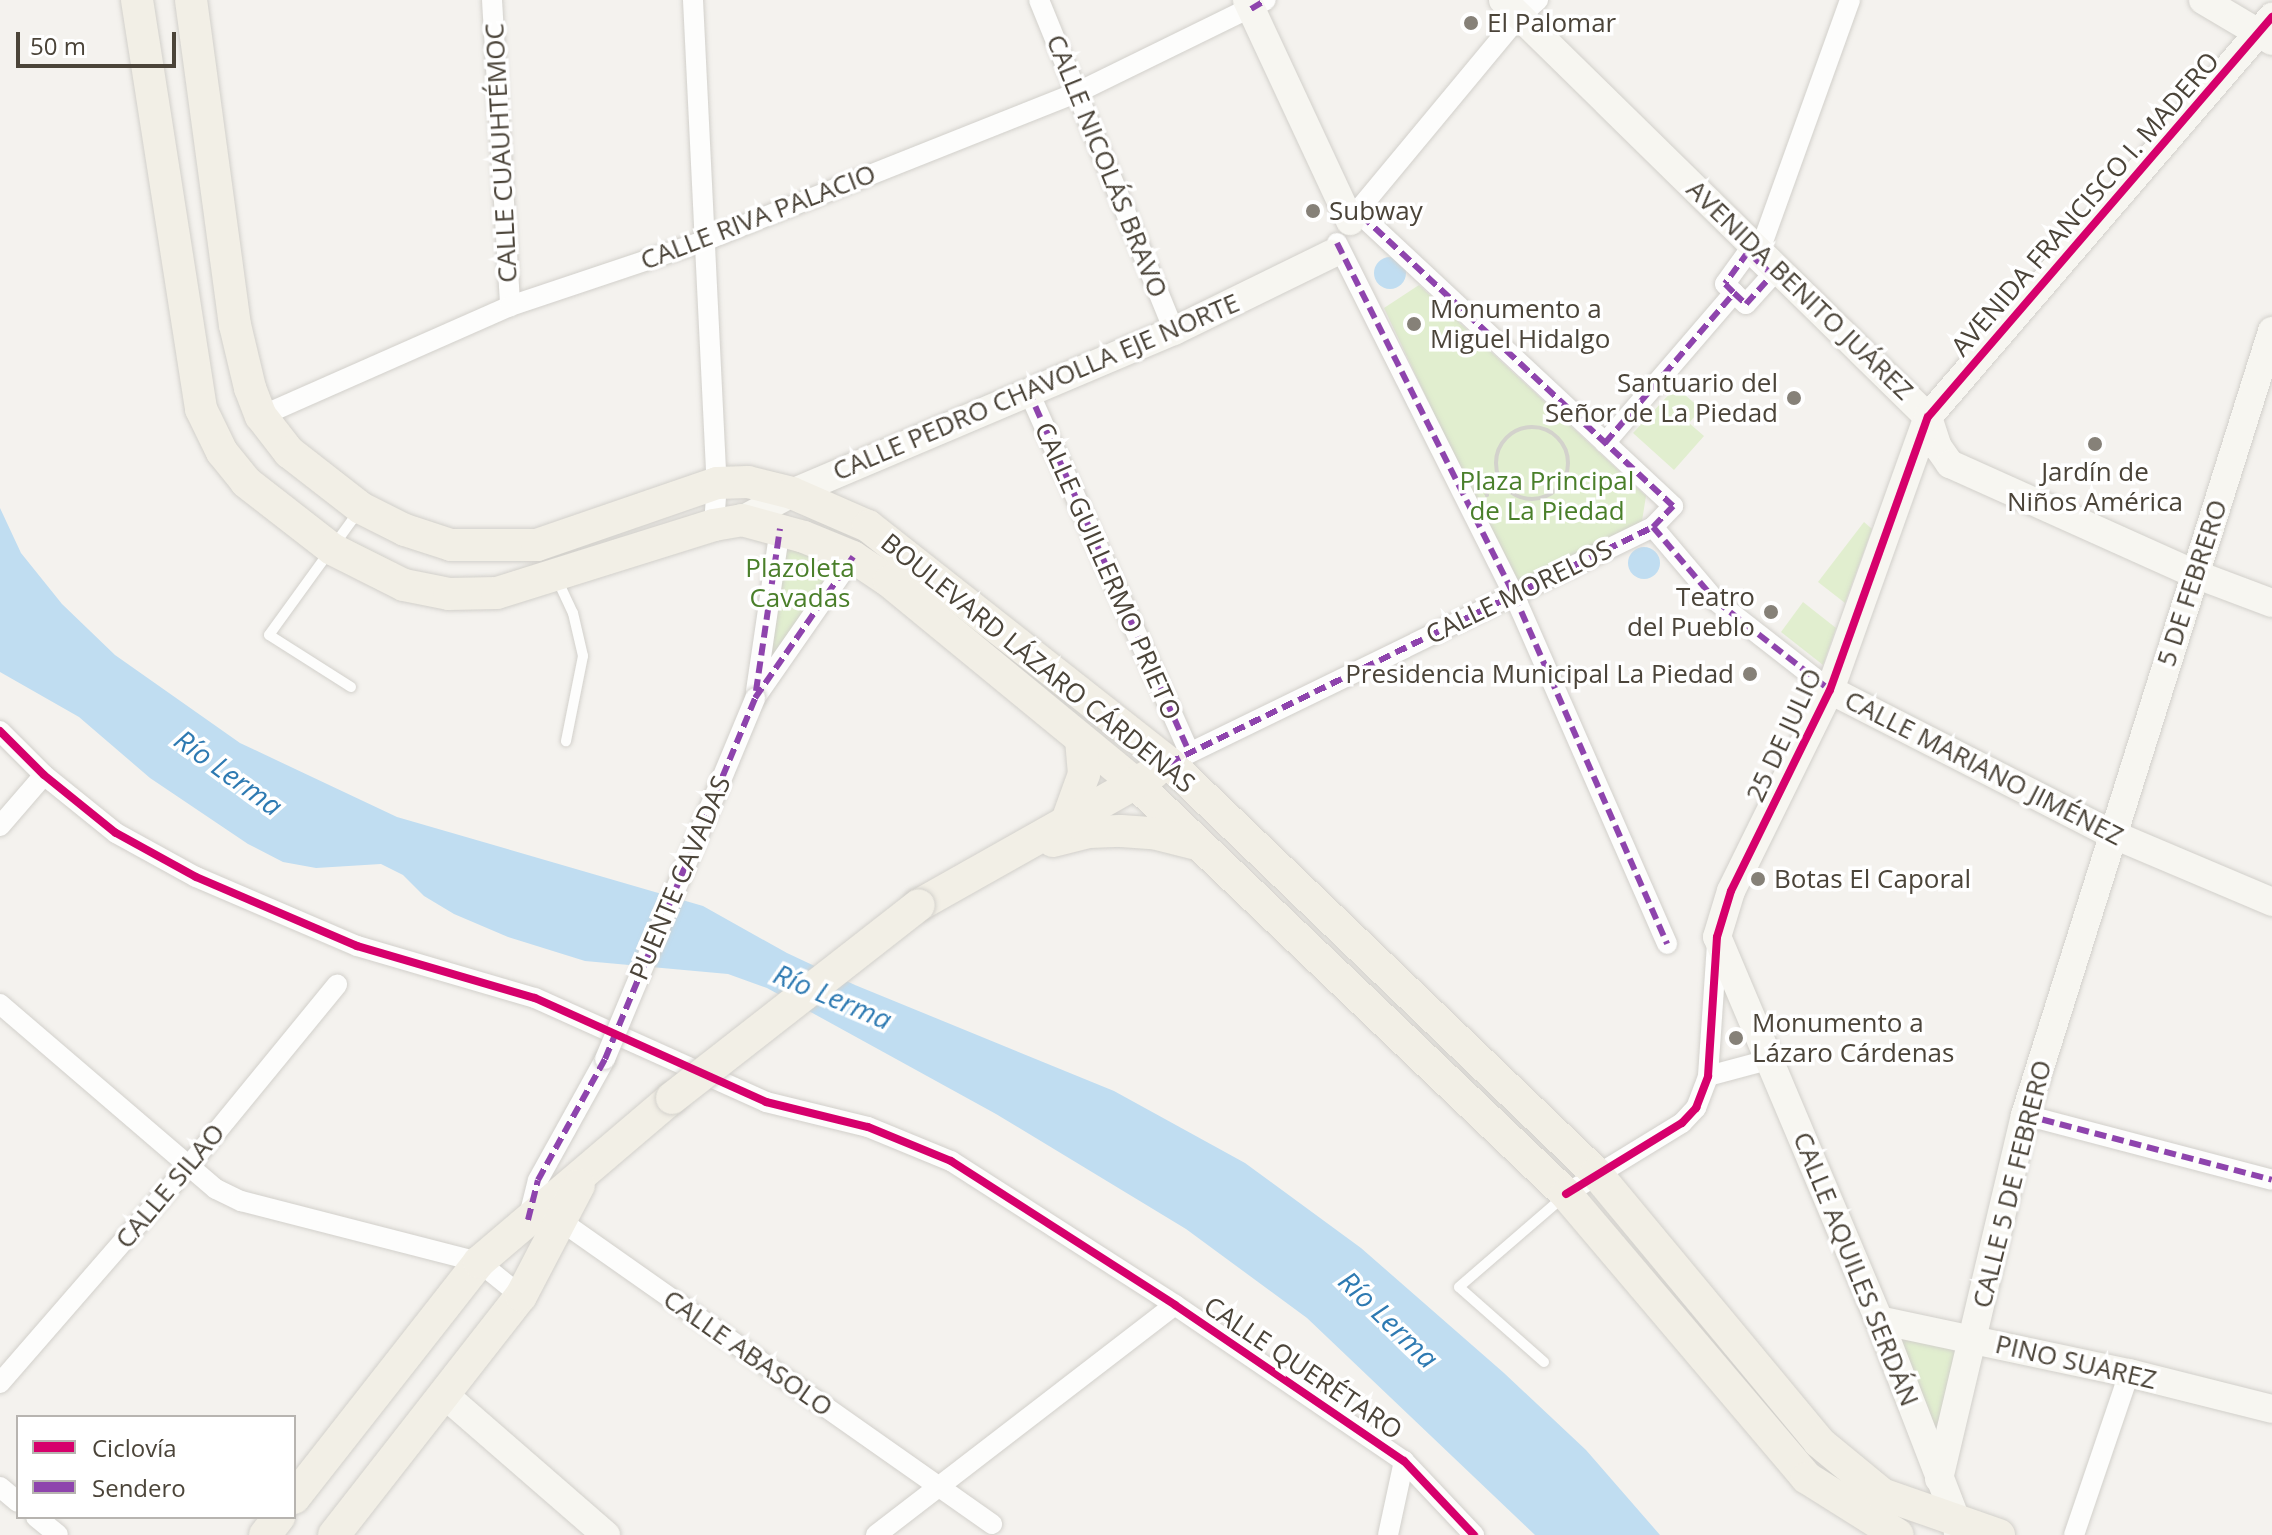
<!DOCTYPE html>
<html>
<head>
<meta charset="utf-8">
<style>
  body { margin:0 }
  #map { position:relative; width:2272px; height:1535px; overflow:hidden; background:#f4f2ee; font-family:"Open Sans",sans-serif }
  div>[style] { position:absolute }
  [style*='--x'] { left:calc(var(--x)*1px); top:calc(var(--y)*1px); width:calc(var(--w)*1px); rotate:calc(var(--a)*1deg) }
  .green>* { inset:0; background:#e1eecf }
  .water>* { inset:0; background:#c0ddf1 }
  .round { border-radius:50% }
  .path>* { height:4px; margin-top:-2px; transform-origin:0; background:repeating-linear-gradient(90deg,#d3d2cc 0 4px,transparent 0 8px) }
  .path>.ring { margin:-2px; padding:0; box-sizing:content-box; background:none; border:4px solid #d3d2cc; border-radius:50% }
  .roads { filter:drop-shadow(0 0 2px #d2d0cb) drop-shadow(0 0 2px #d2d0cb) }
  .lane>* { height:10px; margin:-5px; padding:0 5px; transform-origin:5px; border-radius:5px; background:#fdfdfc }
  .street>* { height:20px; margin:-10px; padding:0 10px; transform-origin:10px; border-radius:10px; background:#fdfdfc }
  .secondary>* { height:28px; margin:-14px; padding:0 14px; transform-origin:14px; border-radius:14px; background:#f7f6f1 }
  .primary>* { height:32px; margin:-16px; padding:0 16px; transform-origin:16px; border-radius:16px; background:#f2efe6 }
  .bridges { filter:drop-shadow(0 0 2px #d2d0cb) drop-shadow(0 0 2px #d2d0cb) }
  .street-bridge>* { height:20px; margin:-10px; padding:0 10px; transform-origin:10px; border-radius:10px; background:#fdfdfc }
  .primary-bridge>* { height:32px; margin:-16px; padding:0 16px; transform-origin:16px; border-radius:16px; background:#f2efe6 }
  .quiet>* { height:6px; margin-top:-3px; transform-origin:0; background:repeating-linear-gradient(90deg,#8e44ad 0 12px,transparent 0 18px) }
  .cycleway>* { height:8px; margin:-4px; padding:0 4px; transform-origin:4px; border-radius:4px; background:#d6006c }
  .dots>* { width:22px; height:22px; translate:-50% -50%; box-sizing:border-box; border:4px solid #fff; border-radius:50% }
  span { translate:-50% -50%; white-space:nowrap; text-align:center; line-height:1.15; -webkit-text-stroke:7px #fff; paint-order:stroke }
  .poi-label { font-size:26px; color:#4b4439 }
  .left { translate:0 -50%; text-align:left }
  .right { translate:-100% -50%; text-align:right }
  .street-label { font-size:26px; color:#4b4439 }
  .park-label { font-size:26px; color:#4a7f2a }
  .water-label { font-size:28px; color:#2e7ab2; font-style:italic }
  .legend { position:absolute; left:16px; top:1415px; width:280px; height:104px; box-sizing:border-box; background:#fff; border:2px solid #b7b4b0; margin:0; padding:10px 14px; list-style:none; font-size:24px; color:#4b4439 }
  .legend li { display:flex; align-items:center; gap:16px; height:40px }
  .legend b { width:40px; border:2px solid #b7b4b0 }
  .scale { position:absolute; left:16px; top:32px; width:160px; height:36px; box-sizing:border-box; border:4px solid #4b4439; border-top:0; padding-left:10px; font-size:24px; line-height:28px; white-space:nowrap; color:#4b4439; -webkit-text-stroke:6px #fff; paint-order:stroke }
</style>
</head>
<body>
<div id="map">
  <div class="green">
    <div style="clip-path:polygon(1419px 285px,1646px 496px,1642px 521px,1516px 587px,1384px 308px)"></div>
    <div style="clip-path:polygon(1676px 387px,1701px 409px,1689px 423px,1704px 436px,1674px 470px,1633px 433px)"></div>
    <div style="clip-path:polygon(1864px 522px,1872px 529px,1845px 603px,1818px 582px)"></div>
    <div style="clip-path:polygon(768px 541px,790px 543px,853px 571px,746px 723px)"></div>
    <div style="clip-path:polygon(1803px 602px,1836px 628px,1823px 665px,1781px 632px)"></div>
    <div style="clip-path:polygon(1896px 1327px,1966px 1345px,1937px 1456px)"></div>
  </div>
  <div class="water">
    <div class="round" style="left:1374px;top:257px;width:32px;height:32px"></div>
    <div style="clip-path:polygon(0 508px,21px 553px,62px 604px,115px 655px,240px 743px,397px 817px,703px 906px,787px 953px,855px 985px,1114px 1091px,1245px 1163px,1361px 1248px,1504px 1373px,1586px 1450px,1660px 1535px,1535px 1535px,1307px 1318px,1186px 1229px,996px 1114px,767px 988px,728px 974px,585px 961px,508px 937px,454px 914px,424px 896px,403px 875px,381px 864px,316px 868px,283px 862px,248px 844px,150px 778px,79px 717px,0 672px)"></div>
    <div class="round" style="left:1628px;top:547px;width:32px;height:32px"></div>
  </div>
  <div class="path">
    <div class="ring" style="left:1496px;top:427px;width:68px;height:68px"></div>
    <div style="--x:1485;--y:496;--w:22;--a:-27"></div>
  </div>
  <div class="roads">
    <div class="lane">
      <div style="--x:557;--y:579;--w:38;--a:65"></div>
      <div style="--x:573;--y:613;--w:44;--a:76.9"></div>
      <div style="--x:583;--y:656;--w:87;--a:101.3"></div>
      <div style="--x:351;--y:687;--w:97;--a:-147.6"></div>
      <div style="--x:269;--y:635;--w:152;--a:-54.1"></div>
      <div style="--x:1544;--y:1362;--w:113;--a:-138.6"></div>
      <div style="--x:1459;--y:1287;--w:136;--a:-40.8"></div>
    </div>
    <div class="street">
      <div style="--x:492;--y:0;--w:307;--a:86.6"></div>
      <div style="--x:693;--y:0;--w:484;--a:87.2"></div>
      <div style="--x:717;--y:483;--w:42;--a:94.1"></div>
      <div style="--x:1039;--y:0;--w:357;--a:67.8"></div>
      <div style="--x:1351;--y:219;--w:261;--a:-50.3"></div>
      <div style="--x:1518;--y:18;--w:27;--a:-42"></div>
      <div style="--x:1337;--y:243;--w:394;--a:63.3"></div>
      <div style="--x:1514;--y:595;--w:381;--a:66.3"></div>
      <div style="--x:1760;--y:250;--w:266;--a:-70.2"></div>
      <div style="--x:1028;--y:390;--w:395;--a:66"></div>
      <div style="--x:261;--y:416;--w:272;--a:-23.8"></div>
      <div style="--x:510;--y:306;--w:205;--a:-18.5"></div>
      <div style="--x:704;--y:241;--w:403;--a:-21.7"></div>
      <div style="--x:1078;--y:92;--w:209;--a:-26.1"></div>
      <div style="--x:1605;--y:443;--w:198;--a:-49.3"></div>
      <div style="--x:1734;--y:293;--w:16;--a:43"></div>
      <div style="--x:1746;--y:304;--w:39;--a:-48"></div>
      <div style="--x:1772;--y:275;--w:33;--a:-136"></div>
      <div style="--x:1748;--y:252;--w:39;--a:126"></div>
      <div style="--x:1725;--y:284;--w:13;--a:45"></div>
      <div style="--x:1653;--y:527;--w:97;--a:49.6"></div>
      <div style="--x:1716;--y:601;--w:145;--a:38"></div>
      <div style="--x:756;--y:691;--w:164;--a:-81.6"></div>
      <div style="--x:755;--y:698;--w:172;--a:-55.2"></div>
      <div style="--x:0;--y:731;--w:62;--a:45"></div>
      <div style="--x:44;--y:775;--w:92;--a:38.9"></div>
      <div style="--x:116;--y:833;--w:91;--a:28.8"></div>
      <div style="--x:196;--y:877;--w:175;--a:23.2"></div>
      <div style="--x:357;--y:946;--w:185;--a:16.3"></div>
      <div style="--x:535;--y:998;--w:253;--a:24.2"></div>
      <div style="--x:766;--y:1102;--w:105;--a:13.8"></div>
      <div style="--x:868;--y:1127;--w:90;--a:22.3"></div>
      <div style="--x:951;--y:1161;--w:266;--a:32.7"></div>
      <div style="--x:1175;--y:1305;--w:277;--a:34.3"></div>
      <div style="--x:1404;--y:1461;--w:102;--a:46.6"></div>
      <div style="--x:1169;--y:763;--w:538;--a:-25.99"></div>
      <div style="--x:1653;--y:527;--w:29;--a:-46"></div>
      <div style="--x:1673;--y:506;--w:434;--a:-137"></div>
      <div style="--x:0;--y:826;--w:67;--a:-49.2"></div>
      <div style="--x:0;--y:1004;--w:284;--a:40.6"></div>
      <div style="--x:216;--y:1189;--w:28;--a:26"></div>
      <div style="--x:241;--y:1201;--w:246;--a:14.4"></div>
      <div style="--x:479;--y:1262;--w:54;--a:39"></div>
      <div style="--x:1708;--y:1076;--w:66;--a:-14.9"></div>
      <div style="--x:2025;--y:1115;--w:255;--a:14.7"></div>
      <div style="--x:1566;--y:1194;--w:136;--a:-31.5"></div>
      <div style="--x:1682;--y:1123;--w:21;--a:-47"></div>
      <div style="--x:1696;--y:1108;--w:34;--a:-69"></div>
      <div style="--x:1708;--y:1076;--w:133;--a:-86.1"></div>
      <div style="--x:528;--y:1220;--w:41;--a:-76"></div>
      <div style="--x:538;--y:1180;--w:138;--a:-61"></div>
      <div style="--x:561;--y:1221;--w:527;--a:35.11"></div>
      <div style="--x:0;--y:1383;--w:285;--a:-49"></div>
      <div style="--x:187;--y:1168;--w:237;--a:-50.7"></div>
      <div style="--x:0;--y:1487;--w:23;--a:40"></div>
      <div style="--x:36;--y:1517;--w:28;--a:39"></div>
      <div style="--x:876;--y:1535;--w:377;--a:-37.6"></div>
      <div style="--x:1388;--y:1535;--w:76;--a:-77.8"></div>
      <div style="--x:2074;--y:1535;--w:171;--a:-71.2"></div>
    </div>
    <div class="secondary">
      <div style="--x:1247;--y:0;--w:244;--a:65"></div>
      <div style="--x:1503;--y:0;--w:595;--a:44.46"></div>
      <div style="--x:1928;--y:417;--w:32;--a:72"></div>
      <div style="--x:1938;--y:447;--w:21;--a:55"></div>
      <div style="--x:1950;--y:464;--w:269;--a:24.2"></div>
      <div style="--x:2195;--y:574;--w:82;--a:20.6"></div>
      <div style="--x:2203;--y:0;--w:80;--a:30.7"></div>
      <div style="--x:742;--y:520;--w:57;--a:-28.4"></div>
      <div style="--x:792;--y:493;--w:415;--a:-23"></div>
      <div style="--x:1174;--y:331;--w:175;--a:-26.1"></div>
      <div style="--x:1830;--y:690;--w:317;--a:27.1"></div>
      <div style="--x:2112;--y:834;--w:174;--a:23"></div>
      <div style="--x:1879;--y:1320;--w:256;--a:12"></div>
      <div style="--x:2129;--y:1373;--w:147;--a:14.1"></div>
      <div style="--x:446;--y:1396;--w:212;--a:41"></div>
      <div style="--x:1939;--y:1479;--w:374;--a:-76.7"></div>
      <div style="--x:2025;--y:1115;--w:822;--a:-72.51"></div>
      <div style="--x:1958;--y:1535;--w:13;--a:-94"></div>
      <div style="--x:1957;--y:1522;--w:217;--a:-111.1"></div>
      <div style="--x:1879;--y:1320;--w:416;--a:-112.9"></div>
      <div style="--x:1717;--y:937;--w:48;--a:-73.1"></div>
      <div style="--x:1731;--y:891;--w:224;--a:-63.8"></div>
      <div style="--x:1830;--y:690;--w:290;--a:-70.3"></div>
      <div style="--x:1928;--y:417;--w:528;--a:-49.3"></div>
    </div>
    <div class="primary">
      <div style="--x:137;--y:0;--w:414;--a:81.1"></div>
      <div style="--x:201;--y:409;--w:48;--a:64"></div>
      <div style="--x:222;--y:452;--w:38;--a:51"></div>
      <div style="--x:246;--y:482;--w:109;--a:37.9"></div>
      <div style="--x:332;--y:549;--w:80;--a:26.6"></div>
      <div style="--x:404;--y:585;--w:46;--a:11.3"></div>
      <div style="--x:449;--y:594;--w:48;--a:-1.2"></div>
      <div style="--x:497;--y:593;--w:227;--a:-17.4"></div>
      <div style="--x:714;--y:525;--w:28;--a:-10"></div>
      <div style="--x:742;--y:520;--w:64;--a:15.3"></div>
      <div style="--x:804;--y:537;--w:53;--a:22.2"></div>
      <div style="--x:853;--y:557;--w:43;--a:33.7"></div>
      <div style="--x:889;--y:581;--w:318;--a:39.4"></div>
      <div style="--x:1135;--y:783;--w:596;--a:43.64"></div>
      <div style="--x:1566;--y:1194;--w:372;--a:49.7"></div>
      <div style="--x:1807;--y:1478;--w:107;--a:32.1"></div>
      <div style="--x:191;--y:0;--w:328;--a:82.3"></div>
      <div style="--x:235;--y:325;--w:65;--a:76.6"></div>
      <div style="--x:250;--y:388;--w:30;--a:69"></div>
      <div style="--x:261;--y:416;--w:46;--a:52.1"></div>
      <div style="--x:289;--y:452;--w:91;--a:37.9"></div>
      <div style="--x:361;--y:508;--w:49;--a:26.6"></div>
      <div style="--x:405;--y:530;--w:48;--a:18.1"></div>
      <div style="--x:451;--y:545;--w:86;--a:0"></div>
      <div style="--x:537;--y:545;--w:190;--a:-19"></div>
      <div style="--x:717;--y:483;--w:31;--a:-2"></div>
      <div style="--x:748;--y:482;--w:45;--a:14"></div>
      <div style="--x:792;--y:493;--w:83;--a:23.5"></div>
      <div style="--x:868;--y:526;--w:383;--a:38.2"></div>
      <div style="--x:1169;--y:763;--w:592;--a:43.84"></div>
      <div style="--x:1596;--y:1173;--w:349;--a:50.3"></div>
      <div style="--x:1819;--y:1442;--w:82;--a:39.5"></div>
      <div style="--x:1882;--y:1494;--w:124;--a:19.3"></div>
      <div style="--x:1067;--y:821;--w:50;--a:-70.1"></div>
      <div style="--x:1084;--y:774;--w:35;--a:-95"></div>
      <div style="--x:1053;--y:841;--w:37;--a:-14"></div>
      <div style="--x:1089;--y:832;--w:32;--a:-2"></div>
      <div style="--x:1121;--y:831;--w:32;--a:4"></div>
      <div style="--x:1153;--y:833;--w:44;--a:14.3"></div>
      <div style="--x:919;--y:905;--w:269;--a:-29.4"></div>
      <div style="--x:294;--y:1498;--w:300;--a:-51.9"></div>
      <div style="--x:479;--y:1262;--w:253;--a:-40.4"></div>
      <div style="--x:265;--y:1535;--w:23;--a:-52"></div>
      <div style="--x:334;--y:1535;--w:303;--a:-52"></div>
      <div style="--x:521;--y:1296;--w:125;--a:-62.4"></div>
    </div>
  </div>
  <div class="bridges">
    <div class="street-bridge">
      <div style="--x:605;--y:1059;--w:391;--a:-67.4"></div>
    </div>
    <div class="primary-bridge">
      <div style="--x:672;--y:1098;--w:313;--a:-38"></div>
    </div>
  </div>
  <div class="quiet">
    <div style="--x:1251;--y:9;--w:17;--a:-31"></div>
    <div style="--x:1337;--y:243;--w:394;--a:63.3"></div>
    <div style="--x:1514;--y:595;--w:381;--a:66.3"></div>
    <div style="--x:1028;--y:390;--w:395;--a:66"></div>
    <div style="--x:1605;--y:443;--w:198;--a:-49.3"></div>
    <div style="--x:1734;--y:293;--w:16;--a:43"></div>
    <div style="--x:1746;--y:304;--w:39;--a:-48"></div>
    <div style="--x:1772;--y:275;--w:33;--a:-136"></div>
    <div style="--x:1748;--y:252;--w:39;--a:126"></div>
    <div style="--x:1725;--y:284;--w:13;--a:45"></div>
    <div style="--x:1653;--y:527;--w:97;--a:49.6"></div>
    <div style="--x:1716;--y:601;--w:145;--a:38"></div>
    <div style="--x:756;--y:691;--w:164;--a:-81.6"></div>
    <div style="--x:1169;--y:763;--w:538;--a:-25.99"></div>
    <div style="--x:1653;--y:527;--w:29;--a:-46"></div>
    <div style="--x:1673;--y:506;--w:434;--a:-137"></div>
    <div style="--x:2025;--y:1115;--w:255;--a:14.7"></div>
    <div style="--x:528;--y:1220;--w:41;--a:-76"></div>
    <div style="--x:538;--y:1180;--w:138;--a:-61"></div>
    <div style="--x:605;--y:1059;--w:391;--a:-67.4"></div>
    <div style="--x:755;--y:698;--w:172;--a:-55.2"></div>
  </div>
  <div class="cycleway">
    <div style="--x:0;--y:731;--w:62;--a:45"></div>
    <div style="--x:44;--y:775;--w:92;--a:38.9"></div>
    <div style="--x:116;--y:833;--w:91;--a:28.8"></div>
    <div style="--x:196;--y:877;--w:175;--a:23.2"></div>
    <div style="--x:357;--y:946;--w:185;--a:16.3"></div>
    <div style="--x:535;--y:998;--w:253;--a:24.2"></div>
    <div style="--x:766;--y:1102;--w:105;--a:13.8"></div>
    <div style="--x:868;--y:1127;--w:90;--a:22.3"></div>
    <div style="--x:951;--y:1161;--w:266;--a:32.7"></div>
    <div style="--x:1175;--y:1305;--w:277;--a:34.3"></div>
    <div style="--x:1404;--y:1461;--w:102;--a:46.6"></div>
    <div style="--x:1566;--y:1194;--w:136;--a:-31.5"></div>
    <div style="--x:1682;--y:1123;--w:21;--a:-47"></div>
    <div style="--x:1696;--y:1108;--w:34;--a:-69"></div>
    <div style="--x:1708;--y:1076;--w:139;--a:-86.3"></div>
    <div style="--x:1717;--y:937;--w:48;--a:-73.1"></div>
    <div style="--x:1731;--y:891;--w:224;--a:-63.8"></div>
    <div style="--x:1830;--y:690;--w:290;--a:-70.3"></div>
    <div style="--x:1928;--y:417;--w:528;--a:-49.3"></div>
  </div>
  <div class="dots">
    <div style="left:1471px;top:23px;background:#868178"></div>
    <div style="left:1313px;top:211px;background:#868178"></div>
    <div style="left:1414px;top:324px;background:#868178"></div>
    <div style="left:1794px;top:398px;background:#868178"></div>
    <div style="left:2095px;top:444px;background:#868178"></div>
    <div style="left:1771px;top:612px;background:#868178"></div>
    <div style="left:1750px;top:674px;background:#868178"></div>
    <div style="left:1758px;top:879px;background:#868178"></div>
    <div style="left:1736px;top:1038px;background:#868178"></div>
  </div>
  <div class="poi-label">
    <span class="left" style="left:1487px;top:23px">El Palomar</span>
    <span class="left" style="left:1329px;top:211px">Subway</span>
    <span class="left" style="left:1430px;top:324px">Monumento a<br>Miguel Hidalgo</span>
    <span class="right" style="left:1778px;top:398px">Santuario del<br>Señor de La Piedad</span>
    <span style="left:2095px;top:487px">Jardín de<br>Niños América</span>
    <span class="right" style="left:1755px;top:612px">Teatro<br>del Pueblo</span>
    <span class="right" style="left:1734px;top:674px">Presidencia Municipal La Piedad</span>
    <span class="left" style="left:1774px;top:879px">Botas El Caporal</span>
    <span class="left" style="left:1752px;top:1038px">Monumento a<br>Lázaro Cárdenas</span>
  </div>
  <div class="street-label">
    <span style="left:501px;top:153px;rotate:-93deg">CALLE CUAUHTÉMOC</span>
    <span style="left:1107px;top:166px;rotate:68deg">CALLE NICOLÁS BRAVO</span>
    <span style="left:2085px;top:204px;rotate:-49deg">AVENIDA FRANCISCO I. MADERO</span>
    <span style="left:758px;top:217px;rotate:-21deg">CALLE RIVA PALACIO</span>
    <span style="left:1800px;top:290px;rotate:44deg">AVENIDA BENITO JUÁREZ</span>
    <span style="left:1036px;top:387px;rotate:-23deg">CALLE PEDRO CHAVOLLA EJE NORTE</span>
    <span style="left:1108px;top:571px;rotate:66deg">CALLE GUILLERMO PRIETO</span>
    <span style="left:2192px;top:583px;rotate:-72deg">5 DE FEBRERO</span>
    <span style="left:1519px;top:592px;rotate:-26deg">CALLE MORELOS</span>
    <span style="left:1038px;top:663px;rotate:39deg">BOULEVARD LÁZARO CÁRDENAS</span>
    <span style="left:1784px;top:735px;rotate:-65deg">25 DE JULIO</span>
    <span style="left:1984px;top:768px;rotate:27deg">CALLE MARIANO JIMÉNEZ</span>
    <span style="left:680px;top:878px;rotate:-67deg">PUENTE CAVADAS</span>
    <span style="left:2012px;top:1184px;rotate:-76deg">CALLE 5 DE FEBRERO</span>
    <span style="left:170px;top:1186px;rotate:-50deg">CALLE SILAO</span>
    <span style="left:1856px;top:1269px;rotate:68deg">CALLE AQUILES SERDÁN</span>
    <span style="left:748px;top:1353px;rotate:35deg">CALLE ABASOLO</span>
    <span style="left:2076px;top:1362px;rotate:13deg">PINO SUAREZ</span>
    <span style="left:1303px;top:1368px;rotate:34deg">CALLE QUERÉTARO</span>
  </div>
  <div class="park-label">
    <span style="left:1547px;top:496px">Plaza Principal<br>de La Piedad</span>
    <span style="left:800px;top:583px">Plazoleta<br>Cavadas</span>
  </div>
  <div class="water-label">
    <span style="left:229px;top:772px;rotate:36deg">Río Lerma</span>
    <span style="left:833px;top:996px;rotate:23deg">Río Lerma</span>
    <span style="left:1389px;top:1319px;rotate:44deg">Río Lerma</span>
  </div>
  <ul class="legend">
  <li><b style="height:10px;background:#d6006c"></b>Ciclovía</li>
  <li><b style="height:10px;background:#8e44ad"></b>Sendero</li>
  </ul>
  <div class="scale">50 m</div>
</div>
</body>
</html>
